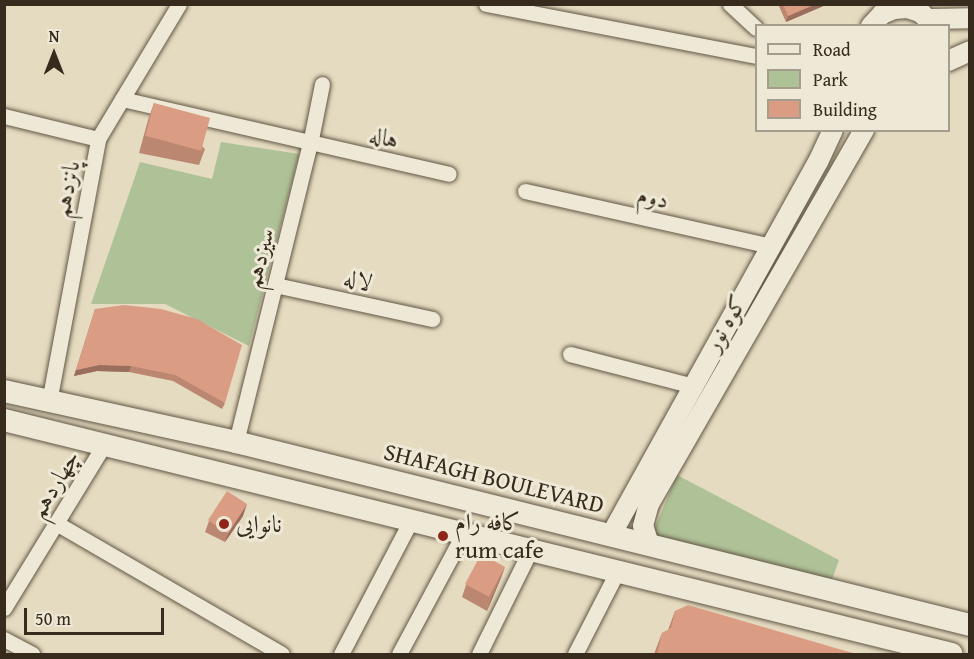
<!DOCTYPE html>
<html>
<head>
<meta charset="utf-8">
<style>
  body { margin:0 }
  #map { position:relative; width:974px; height:659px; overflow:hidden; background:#e5dbc0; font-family:"Gentium Book Plus",Amiri,serif }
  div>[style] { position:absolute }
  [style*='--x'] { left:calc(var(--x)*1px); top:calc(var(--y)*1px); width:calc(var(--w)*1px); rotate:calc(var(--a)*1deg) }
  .green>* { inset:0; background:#afc196 }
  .roads { filter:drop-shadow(0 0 2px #625745) drop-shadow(0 0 2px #625745) }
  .minor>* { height:15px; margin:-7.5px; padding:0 7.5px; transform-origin:7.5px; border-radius:7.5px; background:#eee8d6 }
  .tertiary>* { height:20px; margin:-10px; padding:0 10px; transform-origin:10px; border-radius:10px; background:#eee8d6 }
  .secondary>* { height:22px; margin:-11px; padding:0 11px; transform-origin:11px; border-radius:11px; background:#eee8d6 }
  .wall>* { inset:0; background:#bb8771 }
  .shaded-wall>* { inset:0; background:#996e5c }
  .building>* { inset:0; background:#da9d83; transform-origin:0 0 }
  .dots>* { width:16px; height:16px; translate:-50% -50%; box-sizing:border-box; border:3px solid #eee8d6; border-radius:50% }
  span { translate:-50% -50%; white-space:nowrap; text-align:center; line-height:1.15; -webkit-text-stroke:6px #eee8d6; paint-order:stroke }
  .street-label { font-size:24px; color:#362b1c }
  .poi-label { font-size:24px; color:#362b1c }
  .left { translate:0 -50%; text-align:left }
  .frame { position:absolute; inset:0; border:6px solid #362b1c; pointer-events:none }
  .legend { position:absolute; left:755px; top:24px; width:195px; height:108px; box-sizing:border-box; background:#eee8d6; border:2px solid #a49c8c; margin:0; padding:8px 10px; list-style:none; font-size:18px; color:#362b1c }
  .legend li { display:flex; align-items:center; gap:12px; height:30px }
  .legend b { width:30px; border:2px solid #a49c8c }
  .north { position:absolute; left:24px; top:24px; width:60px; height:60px; -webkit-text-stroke:4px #eee8d6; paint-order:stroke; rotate:0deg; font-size:16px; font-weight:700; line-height:24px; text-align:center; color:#362b1c }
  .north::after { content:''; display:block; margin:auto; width:21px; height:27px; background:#362b1c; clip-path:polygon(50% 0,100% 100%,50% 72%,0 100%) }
  .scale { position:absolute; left:24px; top:608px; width:140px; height:27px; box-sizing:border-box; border:3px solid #362b1c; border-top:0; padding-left:8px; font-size:18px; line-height:21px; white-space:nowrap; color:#362b1c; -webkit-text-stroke:4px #eee8d6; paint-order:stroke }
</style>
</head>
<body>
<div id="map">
  <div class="green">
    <div style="clip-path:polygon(221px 142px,299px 154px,249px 346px,165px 304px,91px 304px,140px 162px,212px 179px)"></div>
    <div style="clip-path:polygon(677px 475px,839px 560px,830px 585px,651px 537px)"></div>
  </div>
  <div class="roads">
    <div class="minor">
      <div style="--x:486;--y:4;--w:275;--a:10.9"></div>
      <div style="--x:730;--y:4;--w:35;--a:43"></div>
      <div style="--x:122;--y:99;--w:335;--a:12.9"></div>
      <div style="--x:4;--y:116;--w:97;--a:13.7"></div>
      <div style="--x:525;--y:191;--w:252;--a:12.6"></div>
      <div style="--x:275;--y:285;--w:161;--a:12.2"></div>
      <div style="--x:570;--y:354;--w:128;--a:14.5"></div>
      <div style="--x:49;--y:402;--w:268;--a:-79.4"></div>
      <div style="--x:98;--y:139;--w:157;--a:-59"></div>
      <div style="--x:236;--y:442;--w:307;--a:-76.1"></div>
      <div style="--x:310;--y:144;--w:61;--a:-78.7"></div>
      <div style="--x:56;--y:523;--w:261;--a:30.1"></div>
      <div style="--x:4;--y:608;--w:191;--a:-58.5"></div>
      <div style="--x:4;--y:639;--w:32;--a:28"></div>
      <div style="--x:341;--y:654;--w:151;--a:-62.4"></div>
      <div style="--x:399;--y:654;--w:137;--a:-61.8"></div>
      <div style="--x:479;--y:654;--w:117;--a:-63.7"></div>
      <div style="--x:575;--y:654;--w:94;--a:-62.9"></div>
    </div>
    <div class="tertiary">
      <div style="--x:931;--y:19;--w:39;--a:-1"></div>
      <div style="--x:871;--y:26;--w:16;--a:-47"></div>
      <div style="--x:882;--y:14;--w:13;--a:-23"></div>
      <div style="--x:894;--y:9;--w:13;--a:-4"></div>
      <div style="--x:907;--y:8;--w:14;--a:17"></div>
      <div style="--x:920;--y:12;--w:21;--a:43"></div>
      <div style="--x:948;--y:61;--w:24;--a:-24"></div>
      <div style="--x:611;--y:535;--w:427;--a:-61"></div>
      <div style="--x:818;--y:162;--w:35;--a:-65"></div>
      <div style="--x:649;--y:544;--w:19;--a:-108"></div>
      <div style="--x:643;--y:526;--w:23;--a:-75"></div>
      <div style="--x:649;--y:504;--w:431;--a:-60.1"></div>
    </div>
    <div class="secondary">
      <div style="--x:4;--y:391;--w:238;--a:12.4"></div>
      <div style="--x:236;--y:442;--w:756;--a:14"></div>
      <div style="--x:4;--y:420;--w:976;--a:13.87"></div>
    </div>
  </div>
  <div class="wall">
    <div style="clip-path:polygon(778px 4px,828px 4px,786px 22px)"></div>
    <div style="clip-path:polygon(154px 103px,205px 149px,199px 165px,139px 153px,148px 120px)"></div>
    <div style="clip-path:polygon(95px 309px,225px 403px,222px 409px,173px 381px,129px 372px,97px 371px,74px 376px)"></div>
    <div style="clip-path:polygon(243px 516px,225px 542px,205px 532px,209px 521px)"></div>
    <div style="clip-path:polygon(505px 567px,487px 611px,462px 597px,466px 585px)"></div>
    <div style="clip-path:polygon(675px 611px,856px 654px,654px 654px,662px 633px,668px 630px)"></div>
  </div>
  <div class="shaded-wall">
    <div style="clip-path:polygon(816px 4px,828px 4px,786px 22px,788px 16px)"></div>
    <div style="clip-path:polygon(99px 365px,131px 366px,129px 372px,97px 371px,74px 376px,76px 370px)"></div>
    <div style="clip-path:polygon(247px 504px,243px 516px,225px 542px,229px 531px)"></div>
    <div style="clip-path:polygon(505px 567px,501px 578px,487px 611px,491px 599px)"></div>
  </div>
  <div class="building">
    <div style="clip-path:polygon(783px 4px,816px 4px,788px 16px)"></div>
    <div style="left:154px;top:103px;width:58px;height:34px;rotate:15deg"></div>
    <div style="clip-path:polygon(124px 305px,161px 309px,197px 319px,242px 345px,225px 403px,175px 375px,131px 366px,99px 365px,76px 370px,95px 309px)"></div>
    <div style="left:227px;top:491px;width:24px;height:35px;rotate:33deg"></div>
    <div style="left:481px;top:554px;width:27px;height:34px;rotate:28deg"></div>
    <div style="clip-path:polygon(688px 605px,856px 654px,657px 654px,662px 633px,671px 628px,675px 611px)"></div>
  </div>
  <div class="dots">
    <div style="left:224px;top:524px;background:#8f2418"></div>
    <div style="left:443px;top:536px;background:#8f2418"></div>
  </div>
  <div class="street-label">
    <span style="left:384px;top:137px;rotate:12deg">هاله</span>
    <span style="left:66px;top:189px;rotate:-79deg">پانزدهم</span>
    <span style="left:653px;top:197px;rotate:13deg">دوم</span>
    <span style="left:259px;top:258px;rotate:-76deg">سیزدهم</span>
    <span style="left:358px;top:280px;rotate:12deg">لاله</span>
    <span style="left:725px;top:323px;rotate:-60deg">کوه نور</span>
    <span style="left:494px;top:478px;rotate:14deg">SHAFAGH BOULEVARD</span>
    <span style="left:54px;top:484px;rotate:-59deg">چهاردهم</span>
  </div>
  <div class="poi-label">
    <span class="left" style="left:455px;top:536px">کافه رام<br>rum cafe</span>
    <span class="left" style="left:236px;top:524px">نانوایی</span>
  </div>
  <div class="frame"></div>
  <ul class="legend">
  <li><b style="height:8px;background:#eee8d6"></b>Road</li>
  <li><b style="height:16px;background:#afc196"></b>Park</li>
  <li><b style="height:16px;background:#da9d83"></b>Building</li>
  </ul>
  <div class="north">N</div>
  <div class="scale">50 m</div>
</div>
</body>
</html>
